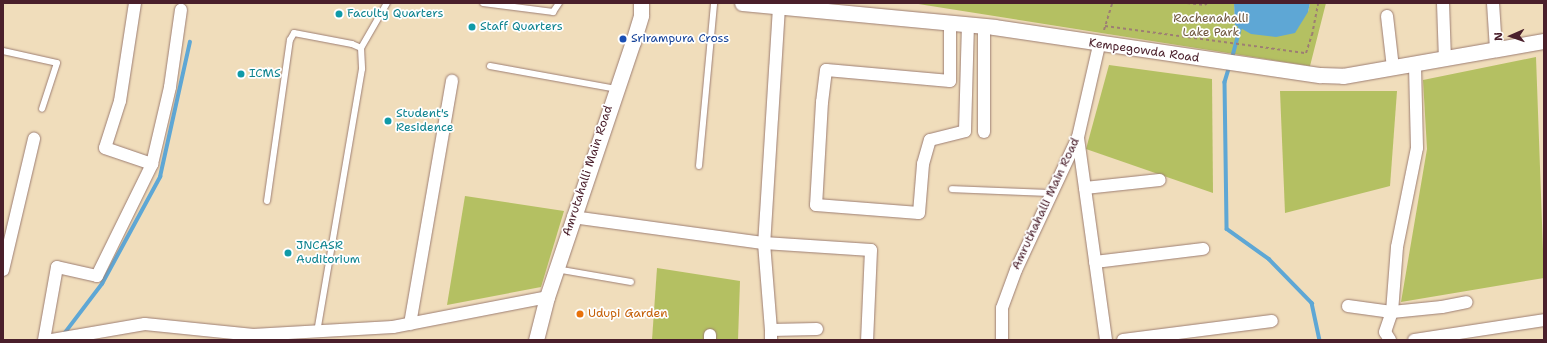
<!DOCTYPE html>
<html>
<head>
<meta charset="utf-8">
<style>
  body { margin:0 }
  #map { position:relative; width:1547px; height:343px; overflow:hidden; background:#f0ddbb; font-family:"Shantell Sans",sans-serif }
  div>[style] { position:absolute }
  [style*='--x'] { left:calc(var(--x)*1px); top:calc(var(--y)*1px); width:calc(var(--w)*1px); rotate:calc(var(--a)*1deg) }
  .green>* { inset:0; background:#b4c062 }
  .water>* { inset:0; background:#5ea7d5 }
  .stream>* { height:3.5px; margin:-1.75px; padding:0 1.75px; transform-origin:1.75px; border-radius:1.75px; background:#5ea7d5 }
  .path>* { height:2px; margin-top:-1px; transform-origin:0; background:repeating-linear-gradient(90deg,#9d7e73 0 3px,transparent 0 6px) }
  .roads { filter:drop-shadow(0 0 1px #9d7e73) drop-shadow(0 0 1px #9d7e73) }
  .service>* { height:6px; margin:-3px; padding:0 3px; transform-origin:3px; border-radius:3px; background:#fff }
  .minor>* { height:12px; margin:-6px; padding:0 6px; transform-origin:6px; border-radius:6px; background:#fff }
  .tertiary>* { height:15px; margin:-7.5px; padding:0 7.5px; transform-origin:7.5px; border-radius:7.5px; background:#fff }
  .dots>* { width:11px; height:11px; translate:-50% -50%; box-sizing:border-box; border:2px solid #fff; border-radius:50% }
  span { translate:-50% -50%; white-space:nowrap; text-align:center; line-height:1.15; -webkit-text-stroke:3.5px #fff; paint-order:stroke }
  .culture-label { font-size:12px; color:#0d838f }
  .left { translate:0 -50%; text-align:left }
  .park-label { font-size:12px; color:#6f573e }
  .transit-label { font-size:12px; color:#164399 }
  .street-label { font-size:12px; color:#4a1f2b }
  .food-label { font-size:12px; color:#c56008 }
  .frame { position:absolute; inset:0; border:4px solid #4a1f2b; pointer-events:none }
  .north { position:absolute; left:1491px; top:16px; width:40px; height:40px; -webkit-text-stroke:3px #fff; paint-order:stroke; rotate:268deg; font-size:11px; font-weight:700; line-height:16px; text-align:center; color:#4a1f2b }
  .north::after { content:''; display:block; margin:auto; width:14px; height:18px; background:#4a1f2b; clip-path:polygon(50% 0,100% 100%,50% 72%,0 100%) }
</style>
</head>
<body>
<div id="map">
  <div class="green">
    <div style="clip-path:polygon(912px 3px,1234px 3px,1235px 25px,1308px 12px,1310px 3px,1326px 3px,1310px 66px)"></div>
    <div style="clip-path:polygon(1536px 57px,1544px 278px,1401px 302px,1427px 149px,1423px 80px)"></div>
    <div style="clip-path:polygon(1109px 65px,1212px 79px,1213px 193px,1086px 149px)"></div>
    <div style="clip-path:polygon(1280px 91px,1397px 91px,1390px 186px,1285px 213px)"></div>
    <div style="clip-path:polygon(465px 196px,564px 211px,541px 287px,447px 305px)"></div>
    <div style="clip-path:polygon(657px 268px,740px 281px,738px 340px,652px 340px)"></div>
  </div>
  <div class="water">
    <div style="clip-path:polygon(1234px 3px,1310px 3px,1308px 12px,1295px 33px,1276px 37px,1251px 34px,1235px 25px)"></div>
  </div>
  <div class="stream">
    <div style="--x:1232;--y:58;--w:31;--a:-75"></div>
    <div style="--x:1230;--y:66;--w:17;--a:107"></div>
    <div style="--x:1225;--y:82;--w:147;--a:89.2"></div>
    <div style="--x:1227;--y:229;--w:52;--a:35.5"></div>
    <div style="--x:1269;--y:259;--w:62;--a:45.7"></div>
    <div style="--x:1312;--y:303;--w:38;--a:78"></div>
    <div style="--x:64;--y:334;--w:63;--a:-52.8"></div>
    <div style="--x:102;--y:284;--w:122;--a:-61.5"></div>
    <div style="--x:160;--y:177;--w:138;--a:-77.5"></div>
  </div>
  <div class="path">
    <div style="--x:1187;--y:3;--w:18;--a:6"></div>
    <div style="--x:1205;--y:5;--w:3;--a:-45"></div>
    <div style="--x:1105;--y:26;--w:203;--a:7.7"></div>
    <div style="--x:1306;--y:53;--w:19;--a:-72"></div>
    <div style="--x:1312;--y:35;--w:33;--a:-79"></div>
    <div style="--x:1104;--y:30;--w:28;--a:-73"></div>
  </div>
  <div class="roads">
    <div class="service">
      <div style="--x:483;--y:3;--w:71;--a:7.3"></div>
      <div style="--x:553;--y:12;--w:11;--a:-56"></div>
      <div style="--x:361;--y:48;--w:52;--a:-60"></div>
      <div style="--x:3;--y:51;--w:55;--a:12.5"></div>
      <div style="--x:57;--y:63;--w:48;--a:108.1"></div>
      <div style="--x:490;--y:66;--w:128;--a:10.3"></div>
      <div style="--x:699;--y:166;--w:164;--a:-84.7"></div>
      <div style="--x:952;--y:189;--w:100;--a:2.3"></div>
      <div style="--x:267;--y:201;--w:163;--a:-81.9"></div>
      <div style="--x:290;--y:40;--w:8;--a:-60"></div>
      <div style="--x:294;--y:33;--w:59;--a:10.7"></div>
      <div style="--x:352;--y:44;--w:10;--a:24"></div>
      <div style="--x:361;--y:48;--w:21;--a:87"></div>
      <div style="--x:362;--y:69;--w:268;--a:99.7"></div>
      <div style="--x:556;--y:269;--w:76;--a:9.8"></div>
    </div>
    <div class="minor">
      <div style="--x:135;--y:3;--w:99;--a:98.7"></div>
      <div style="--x:120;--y:101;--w:49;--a:107.7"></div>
      <div style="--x:105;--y:148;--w:50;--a:18.8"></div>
      <div style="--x:1443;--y:3;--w:56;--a:88"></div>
      <div style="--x:1493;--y:3;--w:47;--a:86.3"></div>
      <div style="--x:779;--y:7;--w:236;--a:93.6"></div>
      <div style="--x:764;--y:243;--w:107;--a:3.7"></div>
      <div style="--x:871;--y:250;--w:90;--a:92.5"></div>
      <div style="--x:1387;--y:16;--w:52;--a:83.4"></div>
      <div style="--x:950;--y:23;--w:58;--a:90"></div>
      <div style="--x:950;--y:81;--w:124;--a:-174.9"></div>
      <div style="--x:826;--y:70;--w:32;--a:97"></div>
      <div style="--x:822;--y:102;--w:103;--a:93.3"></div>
      <div style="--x:816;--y:205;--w:103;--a:4.4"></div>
      <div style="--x:919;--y:213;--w:49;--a:-85.3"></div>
      <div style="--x:923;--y:164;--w:25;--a:-74"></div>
      <div style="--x:930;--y:140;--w:36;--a:-14"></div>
      <div style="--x:965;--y:131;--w:106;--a:-88.4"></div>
      <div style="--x:984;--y:26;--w:106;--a:90"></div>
      <div style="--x:1078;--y:138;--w:204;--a:82.1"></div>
      <div style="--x:1085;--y:188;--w:75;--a:-6.1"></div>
      <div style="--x:573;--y:217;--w:193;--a:7.8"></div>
      <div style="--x:764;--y:243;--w:87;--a:85.4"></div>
      <div style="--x:1095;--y:262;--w:109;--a:-6.9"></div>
      <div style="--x:3;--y:270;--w:135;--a:-76.7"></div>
      <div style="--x:1348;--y:306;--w:44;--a:7.8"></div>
      <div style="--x:1392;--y:312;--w:50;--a:-5.7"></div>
      <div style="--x:1442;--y:307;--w:25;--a:-11"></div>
      <div style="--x:410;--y:324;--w:247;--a:-80.2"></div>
      <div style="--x:44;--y:340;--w:74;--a:-79.9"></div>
      <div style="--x:57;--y:267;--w:41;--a:12.7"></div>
      <div style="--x:97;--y:276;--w:125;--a:-63.8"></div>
      <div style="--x:152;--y:164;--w:79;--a:-76.8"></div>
      <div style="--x:170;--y:87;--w:78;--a:-81.9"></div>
      <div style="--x:52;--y:340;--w:94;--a:-9.8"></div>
      <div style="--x:145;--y:324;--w:109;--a:5.8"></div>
      <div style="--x:253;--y:335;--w:140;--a:-3.3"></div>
      <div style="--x:393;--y:327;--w:157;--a:-11"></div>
      <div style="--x:710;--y:340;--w:5;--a:-90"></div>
      <div style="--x:771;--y:340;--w:10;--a:-90"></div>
      <div style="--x:771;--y:330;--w:46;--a:-1.2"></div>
      <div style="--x:1002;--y:340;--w:32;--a:-90"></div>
      <div style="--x:1002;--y:308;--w:40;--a:-69.8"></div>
      <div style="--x:1016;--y:270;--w:147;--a:-65"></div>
      <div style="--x:1078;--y:137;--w:94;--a:-77.1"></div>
      <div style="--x:1123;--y:340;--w:150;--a:-7.3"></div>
      <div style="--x:1390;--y:340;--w:9;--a:-122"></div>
      <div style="--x:1385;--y:332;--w:21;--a:-71"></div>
      <div style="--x:1392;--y:312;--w:65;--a:-85.6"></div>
      <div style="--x:1397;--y:247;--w:101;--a:-78.6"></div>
      <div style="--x:1417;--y:148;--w:84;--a:-91.4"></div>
      <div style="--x:1414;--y:340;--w:132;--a:-8.7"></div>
    </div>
    <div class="tertiary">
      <div style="--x:742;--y:3;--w:253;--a:5.4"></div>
      <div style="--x:994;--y:27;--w:330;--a:8.4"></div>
      <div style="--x:1320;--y:75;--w:23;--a:2"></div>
      <div style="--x:1343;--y:76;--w:204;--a:-9.9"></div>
      <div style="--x:536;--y:340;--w:44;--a:-75.7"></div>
      <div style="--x:547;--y:297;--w:269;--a:-71.4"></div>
      <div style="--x:633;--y:42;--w:28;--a:-73"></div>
      <div style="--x:641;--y:15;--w:12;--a:-90"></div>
    </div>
  </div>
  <div class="dots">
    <div style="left:339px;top:14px;background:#0f9aa8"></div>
    <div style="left:472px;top:27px;background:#0f9aa8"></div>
    <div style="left:623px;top:39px;background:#1a4fb4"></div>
    <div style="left:241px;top:74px;background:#0f9aa8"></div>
    <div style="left:388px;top:121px;background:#0f9aa8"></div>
    <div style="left:288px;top:253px;background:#0f9aa8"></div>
    <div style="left:580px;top:314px;background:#e8710a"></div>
  </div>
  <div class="culture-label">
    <span class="left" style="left:347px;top:14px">Faculty Quarters</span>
    <span class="left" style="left:480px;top:27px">Staff Quarters</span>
    <span class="left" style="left:249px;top:74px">ICMS</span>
    <span class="left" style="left:396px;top:121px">Student's<br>Residence</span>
    <span class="left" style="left:296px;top:253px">JNCASR<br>Auditorium</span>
  </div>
  <div class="park-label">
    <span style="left:1211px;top:26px">Rachenahalli<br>Lake Park</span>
  </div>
  <div class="transit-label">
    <span class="left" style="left:631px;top:39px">Srirampura Cross</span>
  </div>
  <div class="street-label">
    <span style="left:1144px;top:51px;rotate:8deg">Kempegowda Road</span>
    <span style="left:588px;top:171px;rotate:-72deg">Amrutahalli Main Road</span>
    <span style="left:1046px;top:204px;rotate:-65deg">Amruthahalli Main Road</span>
  </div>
  <div class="food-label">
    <span class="left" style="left:588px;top:314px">Udupi Garden</span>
  </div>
  <div class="frame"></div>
  <div class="north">N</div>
</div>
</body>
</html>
